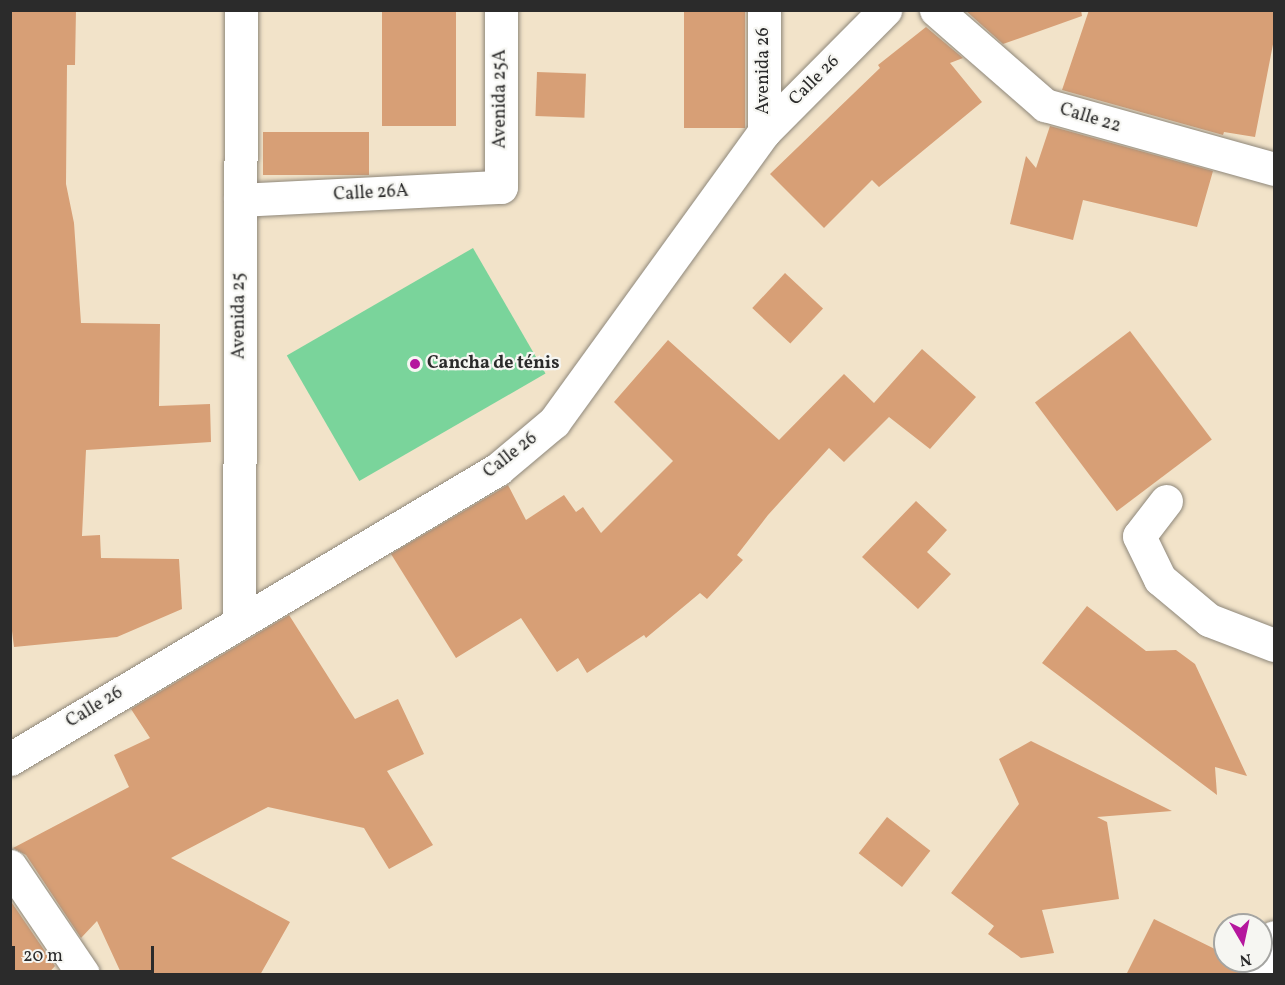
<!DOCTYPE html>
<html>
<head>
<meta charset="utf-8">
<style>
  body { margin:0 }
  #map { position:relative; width:1285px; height:985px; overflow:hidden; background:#f2e3c9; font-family:Vollkorn,serif }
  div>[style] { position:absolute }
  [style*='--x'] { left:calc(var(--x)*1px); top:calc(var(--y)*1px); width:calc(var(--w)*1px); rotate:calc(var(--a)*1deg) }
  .green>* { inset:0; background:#7ad49b; transform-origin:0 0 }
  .building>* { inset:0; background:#d79f76; transform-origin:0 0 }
  .roads { filter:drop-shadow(0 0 2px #8e877a) drop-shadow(0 0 2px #8e877a) }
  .street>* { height:33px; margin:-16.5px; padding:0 16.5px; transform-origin:16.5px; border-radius:16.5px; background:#fff }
  .dots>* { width:16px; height:16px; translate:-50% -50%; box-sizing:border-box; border:3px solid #f6f6f2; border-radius:50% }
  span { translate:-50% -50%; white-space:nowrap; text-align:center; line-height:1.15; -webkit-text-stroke:4.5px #f6f6f2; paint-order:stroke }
  .street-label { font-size:18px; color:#2b2b2b }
  .poi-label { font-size:18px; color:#2b2b2b; font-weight:700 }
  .left { translate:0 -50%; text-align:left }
  .frame { position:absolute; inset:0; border:12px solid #2b2b2b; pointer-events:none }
  .north { position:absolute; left:1213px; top:913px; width:60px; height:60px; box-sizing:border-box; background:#f6f6f2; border:2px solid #a5a5a2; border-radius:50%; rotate:171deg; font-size:16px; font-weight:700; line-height:24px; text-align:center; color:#2b2b2b }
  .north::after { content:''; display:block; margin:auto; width:21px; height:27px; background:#b5179e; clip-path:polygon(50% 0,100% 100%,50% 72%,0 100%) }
  .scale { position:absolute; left:12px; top:946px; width:142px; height:27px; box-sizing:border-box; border:3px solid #2b2b2b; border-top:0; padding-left:8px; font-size:18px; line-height:21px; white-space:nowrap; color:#2b2b2b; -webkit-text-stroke:4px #f6f6f2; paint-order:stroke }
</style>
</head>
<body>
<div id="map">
  <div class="green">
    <div style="left:473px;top:248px;width:145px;height:215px;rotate:60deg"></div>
  </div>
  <div class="building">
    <div style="clip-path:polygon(10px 10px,76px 10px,75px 65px,67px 65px,66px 184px,74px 223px,81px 323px,160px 324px,159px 406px,210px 404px,211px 442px,86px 450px,82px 536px,100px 535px,101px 558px,179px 559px,182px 609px,117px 637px,14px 647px,10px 615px)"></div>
    <div style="left:382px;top:10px;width:74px;height:116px"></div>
    <div style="left:684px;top:10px;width:61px;height:118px"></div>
    <div style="clip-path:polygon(965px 10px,1081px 10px,1082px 16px,1003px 44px)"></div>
    <div style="clip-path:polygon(1089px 10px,1275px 10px,1275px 34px,1255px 137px,1224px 132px,1223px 135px,1062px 90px)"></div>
    <div style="clip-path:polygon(926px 27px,963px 58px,950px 63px,982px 102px,879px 187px,872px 180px,824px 228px,770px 174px,880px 68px,878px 65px)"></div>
    <div style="left:537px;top:72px;width:49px;height:44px;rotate:2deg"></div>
    <div style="clip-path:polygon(1050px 126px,1213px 171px,1197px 227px,1083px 200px,1073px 240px,1010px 224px,1026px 156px,1036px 168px)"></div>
    <div style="left:369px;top:132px;width:43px;height:106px;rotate:90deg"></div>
    <div style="left:785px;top:273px;width:52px;height:48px;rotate:43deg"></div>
    <div style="left:1130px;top:331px;width:136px;height:119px;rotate:53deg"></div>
    <div style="clip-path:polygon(668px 340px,779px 440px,844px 374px,874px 403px,922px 349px,976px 397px,930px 449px,889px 417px,844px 462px,829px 448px,768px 515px,737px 555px,743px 560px,707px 599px,700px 593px,646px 638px,644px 635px,587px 673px,578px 658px,557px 672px,521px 618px,456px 658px,391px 554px,508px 485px,526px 520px,564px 495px,576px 512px,583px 507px,601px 533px,673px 461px,614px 402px)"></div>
    <div style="clip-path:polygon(916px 501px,947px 530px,927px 552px,951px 574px,918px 609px,862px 557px)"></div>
    <div style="clip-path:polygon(1087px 606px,1146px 651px,1176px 650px,1195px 664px,1247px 776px,1215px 767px,1217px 795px,1042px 663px)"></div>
    <div style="clip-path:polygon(289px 615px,355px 719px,398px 699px,424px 754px,387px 771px,433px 845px,389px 869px,364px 828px,268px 807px,171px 858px,290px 922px,260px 975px,122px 975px,97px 921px,81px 938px,26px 855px,13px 848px,129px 787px,114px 755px,150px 738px,131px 709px)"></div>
    <div style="clip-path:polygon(1031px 741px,1172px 811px,1097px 817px,1107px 822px,1119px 899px,1042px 910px,1054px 953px,1021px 958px,988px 934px,994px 926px,951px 893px,1019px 804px,999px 759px)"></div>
    <div style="left:887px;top:817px;width:55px;height:46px;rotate:38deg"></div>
    <div style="clip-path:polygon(10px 900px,55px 966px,47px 975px,10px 975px)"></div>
    <div style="clip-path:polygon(1154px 919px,1225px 954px,1225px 961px,1242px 963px,1240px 975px,1126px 975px)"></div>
  </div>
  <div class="roads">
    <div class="street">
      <div style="--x:764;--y:10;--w:122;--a:90"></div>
      <div style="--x:936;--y:10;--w:145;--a:41.1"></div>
      <div style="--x:1045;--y:105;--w:238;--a:15.6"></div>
      <div style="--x:240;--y:200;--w:261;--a:-2.9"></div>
      <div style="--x:501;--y:187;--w:177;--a:-90"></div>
      <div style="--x:1166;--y:501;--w:44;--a:127.6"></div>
      <div style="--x:1139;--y:536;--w:48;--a:64"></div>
      <div style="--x:1160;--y:579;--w:64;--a:39.9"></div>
      <div style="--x:1209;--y:620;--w:70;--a:21"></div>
      <div style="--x:239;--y:621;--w:611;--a:-89.81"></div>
      <div style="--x:10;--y:759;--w:568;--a:-30.72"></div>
      <div style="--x:498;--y:469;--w:73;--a:-40"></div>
      <div style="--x:554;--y:422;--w:358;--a:-54.1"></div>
      <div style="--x:764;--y:132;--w:172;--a:-45.2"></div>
      <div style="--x:10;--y:866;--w:130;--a:55.9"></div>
      <div style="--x:1258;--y:974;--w:40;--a:-66.6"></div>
    </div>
  </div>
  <div class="dots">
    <div style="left:415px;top:364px;background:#b5179e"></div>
  </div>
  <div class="street-label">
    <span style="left:764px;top:71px;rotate:-90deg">Avenida 26</span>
    <span style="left:815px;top:81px;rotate:-45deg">Calle 26</span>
    <span style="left:501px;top:99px;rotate:-90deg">Avenida 25A</span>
    <span style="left:1090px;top:119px;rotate:17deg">Calle 22</span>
    <span style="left:371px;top:194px;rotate:-3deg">Calle 26A</span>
    <span style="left:240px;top:316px;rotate:-90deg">Avenida 25</span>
    <span style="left:511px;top:456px;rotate:-38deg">Calle 26</span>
    <span style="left:95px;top:708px;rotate:-31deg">Calle 26</span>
  </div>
  <div class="poi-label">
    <span class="left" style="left:427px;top:364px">Cancha de ténis</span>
  </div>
  <div class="frame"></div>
  <div class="north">N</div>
  <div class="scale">20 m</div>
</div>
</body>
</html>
